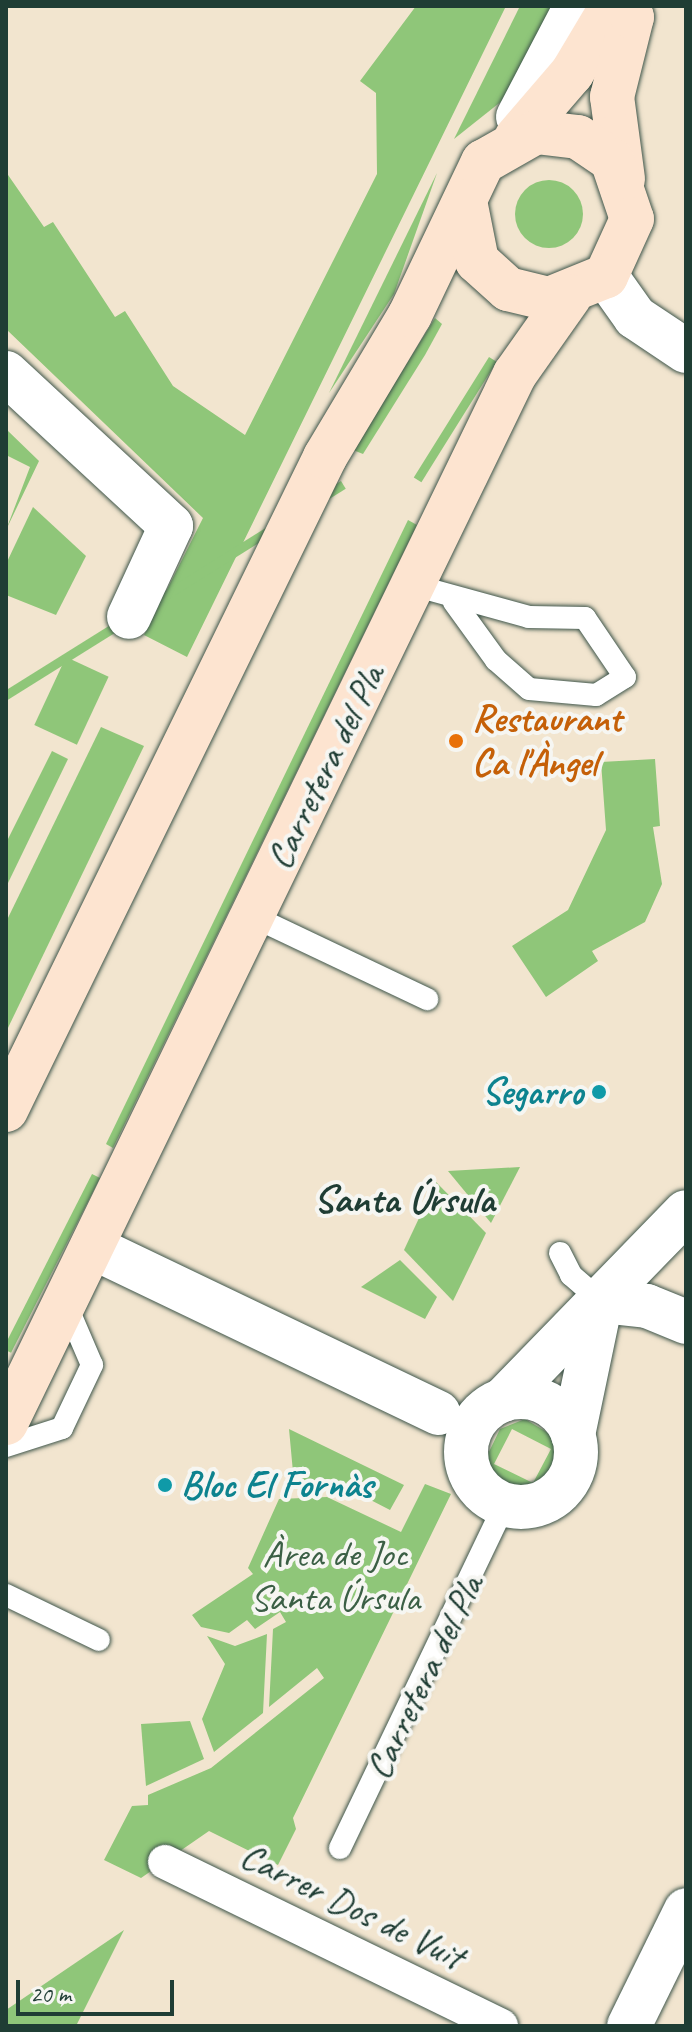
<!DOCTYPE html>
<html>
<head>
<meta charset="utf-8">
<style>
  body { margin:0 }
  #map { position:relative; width:692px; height:2032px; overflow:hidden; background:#f2e5cf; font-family:Caveat,sans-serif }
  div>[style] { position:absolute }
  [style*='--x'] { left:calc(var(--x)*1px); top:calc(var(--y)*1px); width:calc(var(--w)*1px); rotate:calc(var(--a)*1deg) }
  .green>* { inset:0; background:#8fc679; transform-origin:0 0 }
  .round { border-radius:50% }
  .roads { filter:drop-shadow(0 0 2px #3f564b) drop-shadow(0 0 2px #3f564b) }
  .service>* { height:22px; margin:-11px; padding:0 11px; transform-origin:11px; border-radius:11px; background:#fff }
  .pedestrian>* { height:34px; margin:-17px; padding:0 17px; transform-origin:17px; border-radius:17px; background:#fff }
  .minor>* { height:44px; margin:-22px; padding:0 22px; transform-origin:22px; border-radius:22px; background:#fff }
  .minor>.ring { margin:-22px; padding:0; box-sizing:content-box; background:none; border:44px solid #fff; border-radius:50% }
  .secondary>* { height:44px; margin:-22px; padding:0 22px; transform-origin:22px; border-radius:22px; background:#fde4d0 }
  .dots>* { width:22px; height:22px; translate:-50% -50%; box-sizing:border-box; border:4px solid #f6f6f2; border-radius:50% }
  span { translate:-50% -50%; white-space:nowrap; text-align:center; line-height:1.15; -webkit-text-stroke:8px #f6f6f2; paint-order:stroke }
  .food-label { font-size:38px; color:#c56008; font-weight:700 }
  .left { translate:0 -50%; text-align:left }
  .street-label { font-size:38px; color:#1f3d34 }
  .culture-label { font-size:38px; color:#0d838f; font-weight:700 }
  .right { translate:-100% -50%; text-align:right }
  .park-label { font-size:38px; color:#3b5f45 }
  .neighbourhood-label { font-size:40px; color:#1f3d34; font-weight:700 }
  .frame { position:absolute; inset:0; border:8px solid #1f3d34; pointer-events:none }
  .scale { position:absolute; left:16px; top:1980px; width:158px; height:36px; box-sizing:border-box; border:4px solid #1f3d34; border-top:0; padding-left:10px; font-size:24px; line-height:28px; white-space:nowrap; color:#1f3d34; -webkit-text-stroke:6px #f6f6f2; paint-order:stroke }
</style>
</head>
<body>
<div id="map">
  <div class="green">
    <div style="clip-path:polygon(416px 6px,506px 6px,187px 657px,144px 635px,203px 518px,6px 329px,6px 172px,44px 227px,53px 222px,115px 317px,125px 311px,173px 386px,245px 435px,377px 174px,376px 93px,360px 81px)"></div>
    <div style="clip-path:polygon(520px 6px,566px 6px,512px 93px,454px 139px)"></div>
    <div style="clip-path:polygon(437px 173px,394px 294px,329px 393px,353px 344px)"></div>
    <div class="round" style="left:515px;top:180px;width:68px;height:68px"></div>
    <div style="clip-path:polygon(435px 318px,442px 324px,425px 355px,363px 454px,353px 450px)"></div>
    <div style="left:489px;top:357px;width:9px;height:142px;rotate:32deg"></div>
    <div style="clip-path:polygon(6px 429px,39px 461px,6px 530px,30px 467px,6px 455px)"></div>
    <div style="left:341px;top:481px;width:9px;height:701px;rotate:58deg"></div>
    <div style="clip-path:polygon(33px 507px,86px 556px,56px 615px,6px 595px,6px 564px)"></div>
    <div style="clip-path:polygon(408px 520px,417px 525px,113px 1148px,106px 1144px)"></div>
    <div style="left:66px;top:657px;width:47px;height:75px;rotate:25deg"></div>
    <div style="clip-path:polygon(101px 727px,144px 746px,6px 1032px,6px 922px)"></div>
    <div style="clip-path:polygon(52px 751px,68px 759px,8px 883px,6px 843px)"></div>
    <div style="clip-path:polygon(655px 759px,660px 826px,653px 827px,662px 884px,645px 922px,592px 951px,598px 961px,546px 997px,512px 946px,568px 910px,606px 830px,601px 762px)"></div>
    <div style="clip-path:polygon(520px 1167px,491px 1223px,448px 1171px)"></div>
    <div style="left:92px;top:1174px;width:9px;height:196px;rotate:27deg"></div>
    <div style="clip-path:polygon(436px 1182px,486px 1233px,453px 1301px,404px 1250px)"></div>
    <div style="clip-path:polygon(400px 1260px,437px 1297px,425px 1319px,361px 1287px)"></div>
    <div style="clip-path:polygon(evenodd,525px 1419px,552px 1435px,557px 1463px,543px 1484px,511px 1491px,496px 1481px,487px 1456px,500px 1429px,525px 1419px,512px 1429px,551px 1449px,533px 1483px,494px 1464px,512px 1429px)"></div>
    <div style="clip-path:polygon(289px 1429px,404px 1485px,390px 1510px,330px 1479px,294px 1483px)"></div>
    <div style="clip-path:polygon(425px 1484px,451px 1494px,293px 1818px,296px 1829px,278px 1865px,209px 1831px,141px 1878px,104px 1860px,132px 1806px,148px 1805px,148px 1795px,211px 1768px,324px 1678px,317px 1668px,269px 1707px,273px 1629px,286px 1622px,280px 1612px,255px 1629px,247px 1620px,229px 1633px,201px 1627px,192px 1615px,253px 1574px,248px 1568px,279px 1499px,327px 1497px,401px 1532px)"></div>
    <div style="clip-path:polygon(267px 1634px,263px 1713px,214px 1752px,202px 1719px,225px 1664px,207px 1636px,235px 1646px)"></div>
    <div style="clip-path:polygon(190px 1721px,204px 1759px,146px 1786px,141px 1724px)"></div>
    <div style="clip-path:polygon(124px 1930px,76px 2026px,6px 2026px,6px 2010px)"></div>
  </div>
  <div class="roads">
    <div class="service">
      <div style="--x:413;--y:585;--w:120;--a:15.4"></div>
      <div style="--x:529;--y:617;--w:56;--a:1"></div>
      <div style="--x:585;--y:618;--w:71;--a:55.9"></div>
      <div style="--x:625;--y:677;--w:34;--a:148"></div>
      <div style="--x:596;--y:695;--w:67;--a:-174.9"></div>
      <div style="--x:529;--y:689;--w:44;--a:-138.7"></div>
      <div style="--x:496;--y:660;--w:72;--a:-125.9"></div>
      <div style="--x:252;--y:916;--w:194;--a:25.4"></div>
      <div style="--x:560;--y:1253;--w:25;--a:63"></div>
      <div style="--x:571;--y:1275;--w:40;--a:41"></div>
      <div style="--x:6;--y:1446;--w:59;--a:-17.8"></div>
      <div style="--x:62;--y:1428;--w:70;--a:-64.5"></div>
      <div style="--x:92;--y:1365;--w:69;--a:-113.2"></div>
      <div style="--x:6;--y:1595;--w:103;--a:25.8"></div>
      <div style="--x:340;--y:1848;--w:380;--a:-64.4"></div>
    </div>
    <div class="pedestrian">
      <div style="--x:165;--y:1862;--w:374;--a:26"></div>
    </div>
    <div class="minor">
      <div style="--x:518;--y:117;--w:125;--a:-62.4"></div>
      <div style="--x:606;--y:276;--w:50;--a:54.7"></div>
      <div style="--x:635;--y:317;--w:61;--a:33.7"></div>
      <div style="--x:6;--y:373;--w:225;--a:42.8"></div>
      <div style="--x:171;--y:526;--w:100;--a:114.8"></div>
      <div style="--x:92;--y:1247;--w:384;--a:25.6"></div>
      <div style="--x:601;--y:1301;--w:46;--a:6.2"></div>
      <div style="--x:647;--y:1306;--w:42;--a:22.3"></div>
      <div class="ring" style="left:466px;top:1397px;width:66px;height:66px"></div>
      <div style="--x:503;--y:1400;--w:262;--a:-45.8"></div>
      <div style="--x:573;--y:1435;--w:137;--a:-78.2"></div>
      <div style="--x:629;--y:2026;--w:129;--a:-63.8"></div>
    </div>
    <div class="secondary">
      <div style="--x:516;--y:138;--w:86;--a:-49.3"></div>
      <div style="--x:572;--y:73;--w:78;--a:-59.2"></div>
      <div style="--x:623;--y:179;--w:83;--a:-97.6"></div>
      <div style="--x:612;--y:97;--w:82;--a:-76"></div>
      <div style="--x:632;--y:17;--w:12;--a:-110"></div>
      <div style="--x:6;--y:1110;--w:727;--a:-63.96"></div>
      <div style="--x:325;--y:457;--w:165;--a:-59.1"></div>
      <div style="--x:410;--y:315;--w:170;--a:-64.5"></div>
      <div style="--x:483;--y:162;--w:61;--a:-29.5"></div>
      <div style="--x:536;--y:132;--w:42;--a:6.8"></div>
      <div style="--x:578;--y:137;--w:41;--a:34.1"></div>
      <div style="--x:612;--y:160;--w:62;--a:71.3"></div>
      <div style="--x:632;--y:219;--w:63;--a:114.5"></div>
      <div style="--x:606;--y:276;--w:61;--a:158"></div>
      <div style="--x:549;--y:299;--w:42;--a:-166.3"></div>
      <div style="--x:508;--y:289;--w:42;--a:-137.9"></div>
      <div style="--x:477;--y:261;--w:61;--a:-101.3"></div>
      <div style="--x:6;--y:1423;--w:1166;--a:-64.12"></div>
      <div style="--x:515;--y:374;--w:95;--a:-54.8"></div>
    </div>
  </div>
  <div class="dots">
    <div style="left:456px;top:741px;background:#e8710a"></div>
    <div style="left:599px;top:1092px;background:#0f9aa8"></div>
    <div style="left:165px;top:1485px;background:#0f9aa8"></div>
  </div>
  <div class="food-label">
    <span class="left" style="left:472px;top:741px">Restaurant<br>Ca l'Àngel</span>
  </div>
  <div class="street-label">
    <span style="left:325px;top:767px;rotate:-64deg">Carretera del Pla</span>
    <span style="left:424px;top:1677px;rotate:-64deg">Carretera del Pla</span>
    <span style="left:352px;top:1906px;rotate:26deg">Carrer Dos de Vuit</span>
  </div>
  <div class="culture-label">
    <span class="right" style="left:583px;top:1092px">Segarro</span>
    <span class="left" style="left:181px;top:1485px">Bloc El Fornàs</span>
  </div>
  <div class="park-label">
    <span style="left:335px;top:1576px">Àrea de Joc<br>Santa Úrsula</span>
  </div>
  <div class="neighbourhood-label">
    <span style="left:404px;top:1199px">Santa Úrsula</span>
  </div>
  <div class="frame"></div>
  <div class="scale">20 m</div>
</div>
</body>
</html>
